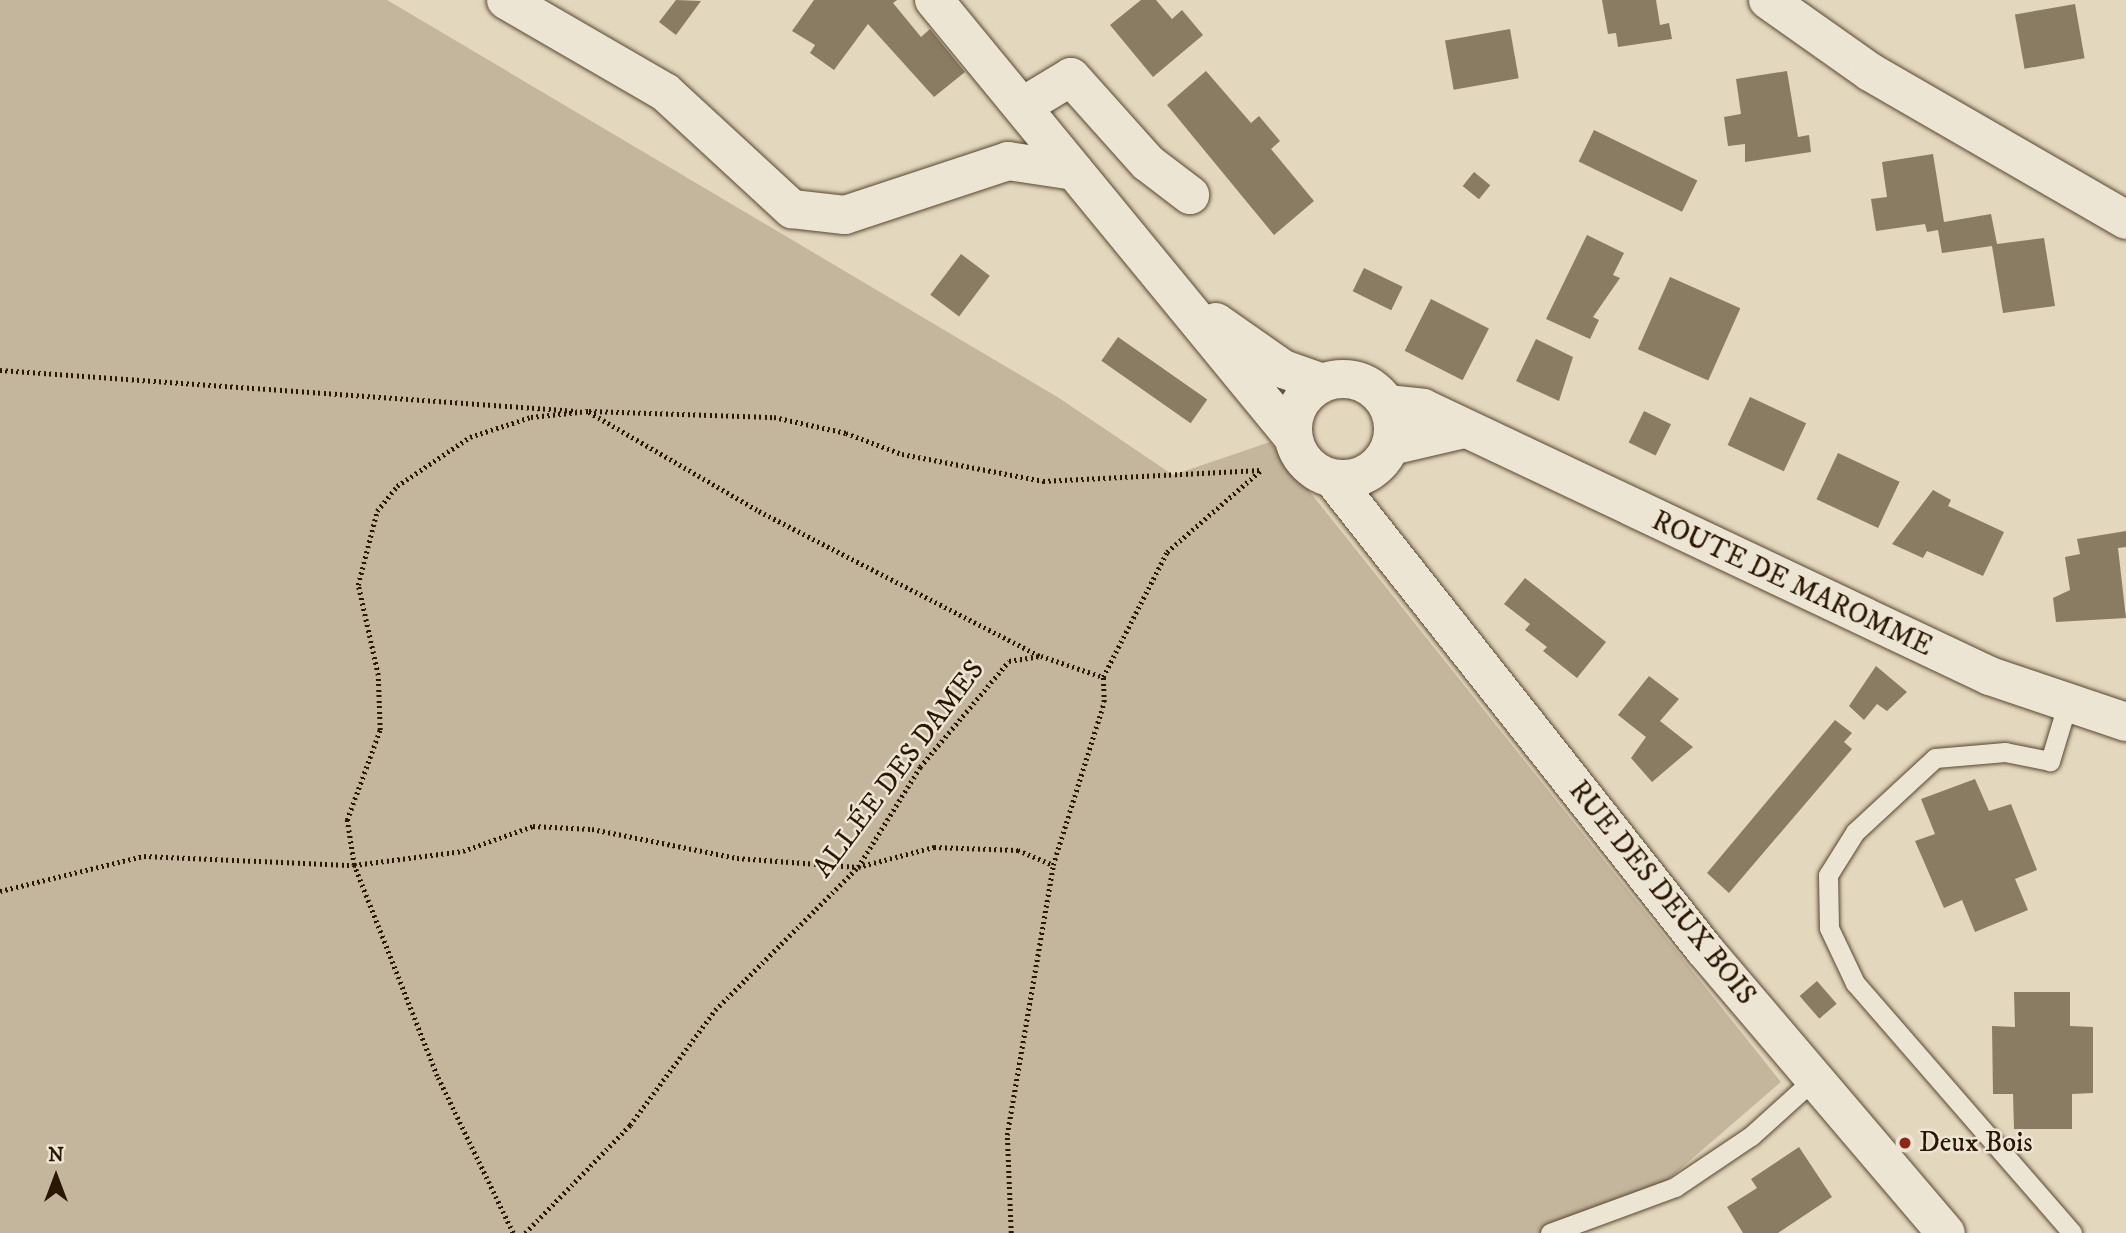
<!DOCTYPE html>
<html>
<head>
<meta charset="utf-8">
<style>
  body { margin:0 }
  #map { position:relative; width:2126px; height:1233px; overflow:hidden; background:#e3d7bd; font-family:"IM FELL DW Pica",serif }
  div>[style] { position:absolute }
  [style*='--x'] { left:calc(var(--x)*1px); top:calc(var(--y)*1px); width:calc(var(--w)*1px); rotate:calc(var(--a)*1deg) }
  .green>* { inset:0; background:#c4b69d }
  .building>* { inset:0; background:#8a7b63; transform-origin:0 0 }
  .path>* { height:4.5px; margin-top:-2.25px; transform-origin:0; background:repeating-linear-gradient(90deg,#2a1701 0 2px,transparent 0 5.5px) }
  .roads { filter:drop-shadow(0 0 2px #584730) drop-shadow(0 0 2px #584730) }
  .lane>* { height:19px; margin:-9.5px; padding:0 9.5px; transform-origin:9.5px; border-radius:9.5px; background:#ede5d4 }
  .street>* { height:38px; margin:-19px; padding:0 19px; transform-origin:19px; border-radius:19px; background:#ede5d4 }
  .secondary>* { height:38px; margin:-19px; padding:0 19px; transform-origin:19px; border-radius:19px; background:#ede5d4 }
  .secondary>.ring { margin:-19px; padding:0; box-sizing:content-box; background:none; border:38px solid #ede5d4; border-radius:50% }
  .dots>* { width:19px; height:19px; translate:-50% -50%; box-sizing:border-box; border:4px solid #ede5d4; border-radius:50% }
  span { translate:-50% -50%; white-space:nowrap; text-align:center; line-height:1.15; -webkit-text-stroke:5px #ede5d4; paint-order:stroke }
  .street-label { font-size:28px; color:#2a1701 }
  .poi-label { font-size:28px; color:#2a1701 }
  .left { translate:0 -50%; text-align:left }
  .north { position:absolute; left:21px; top:1142px; width:70px; height:70px; -webkit-text-stroke:5px #ede5d4; paint-order:stroke; rotate:0deg; font-size:19px; font-weight:700; line-height:28px; text-align:center; color:#2a1701 }
  .north::after { content:''; display:block; margin:auto; width:24px; height:32px; background:#2a1701; clip-path:polygon(50% 0,100% 100%,50% 72%,0 100%) }
</style>
</head>
<body>
<div id="map">
  <div class="green">
    <div style="clip-path:polygon(0 0,387px 0,1059px 398px,1173px 475px,1270px 442px,1781px 1082px,1642px 1202px,1563px 1233px,0 1233px)"></div>
  </div>
  <div class="building">
    <div style="clip-path:polygon(676px 0,701px 1px,676px 35px,659px 22px)"></div>
    <div style="clip-path:polygon(814px 0,897px 0,893px 3px,921px 37px,930px 29px,965px 72px,934px 97px,868px 24px,834px 70px,810px 53px,815px 45px,792px 31px)"></div>
    <div style="clip-path:polygon(1141px 0,1156px 0,1172px 19px,1182px 10px,1203px 35px,1153px 77px,1110px 25px)"></div>
    <div style="clip-path:polygon(1602px 0,1656px 0,1660px 25px,1669px 23px,1672px 39px,1618px 47px,1616px 33px,1608px 34px)"></div>
    <div style="left:2075px;top:4px;width:55px;height:61px;rotate:80deg"></div>
    <div style="left:1510px;top:29px;width:50px;height:66px;rotate:80deg"></div>
    <div style="clip-path:polygon(1206px 71px,1251px 123px,1259px 116px,1280px 141px,1271px 149px,1314px 201px,1274px 235px,1167px 105px)"></div>
    <div style="clip-path:polygon(1787px 71px,1798px 137px,1809px 135px,1811px 152px,1745px 162px,1745px 144px,1728px 146px,1724px 117px,1741px 114px,1736px 79px)"></div>
    <div style="left:1594px;top:130px;width:115px;height:35px;rotate:26deg"></div>
    <div style="clip-path:polygon(1933px 154px,1944px 222px,1991px 214px,1997px 244px,2044px 238px,2055px 306px,2003px 313px,1992px 246px,1942px 253px,1938px 230px,1927px 232px,1925px 224px,1876px 231px,1871px 199px,1887px 197px,1882px 162px)"></div>
    <div style="left:1474px;top:172px;width:21px;height:18px;rotate:39deg"></div>
    <div style="clip-path:polygon(1587px 235px,1624px 253px,1613px 275px,1620px 278px,1593px 317px,1599px 320px,1590px 339px,1546px 319px)"></div>
    <div style="left:961px;top:254px;width:36px;height:51px;rotate:37deg"></div>
    <div style="left:1364px;top:268px;width:43px;height:26px;rotate:26deg"></div>
    <div style="left:1670px;top:277px;width:77px;height:79px;rotate:24deg"></div>
    <div style="left:1431px;top:299px;width:65px;height:58px;rotate:27deg"></div>
    <div style="left:1118px;top:337px;width:109px;height:29px;rotate:35deg"></div>
    <div style="clip-path:polygon(1536px 339px,1573px 357px,1559px 401px,1516px 381px)"></div>
    <div style="left:1750px;top:397px;width:62px;height:53px;rotate:25deg"></div>
    <div style="left:1644px;top:411px;width:30px;height:35px;rotate:26deg"></div>
    <div style="left:1838px;top:453px;width:68px;height:51px;rotate:25deg"></div>
    <div style="clip-path:polygon(1933px 490px,1951px 500px,1948px 506px,2004px 532px,1983px 576px,1927px 551px,1923px 558px,1892px 544px)"></div>
    <div style="clip-path:polygon(2126px 531px,2126px 547px,2118px 548px,2126px 618px,2056px 622px,2053px 598px,2070px 590px,2065px 557px,2080px 554px,2077px 539px)"></div>
    <div style="clip-path:polygon(1525px 578px,1606px 642px,1577px 678px,1543px 651px,1547px 647px,1525px 630px,1530px 624px,1504px 604px)"></div>
    <div style="clip-path:polygon(1876px 666px,1907px 692px,1887px 711px,1877px 704px,1864px 720px,1849px 706px)"></div>
    <div style="clip-path:polygon(1649px 676px,1679px 699px,1660px 721px,1693px 747px,1652px 782px,1631px 758px,1646px 737px,1618px 715px)"></div>
    <div style="clip-path:polygon(1835px 720px,1852px 733px,1844px 742px,1852px 749px,1729px 893px,1707px 873px)"></div>
    <div style="clip-path:polygon(1975px 779px,1989px 811px,2011px 804px,2037px 870px,2015px 879px,2028px 910px,1975px 932px,1962px 900px,1944px 908px,1915px 841px,1935px 834px,1921px 799px)"></div>
    <div style="left:1817px;top:981px;width:30px;height:23px;rotate:49deg"></div>
    <div style="clip-path:polygon(2014px 992px,2070px 992px,2070px 1026px,2093px 1027px,2093px 1093px,2072px 1094px,2072px 1129px,2014px 1129px,2013px 1094px,1993px 1094px,1992px 1026px,2015px 1027px)"></div>
    <div style="clip-path:polygon(1799px 1147px,1832px 1197px,1778px 1233px,1743px 1233px,1727px 1207px,1757px 1188px,1751px 1179px)"></div>
  </div>
  <div class="path">
    <div style="--x:0;--y:370;--w:578;--a:4.06"></div>
    <div style="--x:589;--y:412;--w:197;--a:30.2"></div>
    <div style="--x:759;--y:511;--w:316;--a:27.3"></div>
    <div style="--x:0;--y:891;--w:148;--a:-13.7"></div>
    <div style="--x:144;--y:856;--w:210;--a:2.5"></div>
    <div style="--x:354;--y:865;--w:110;--a:-7.3"></div>
    <div style="--x:463;--y:851;--w:74;--a:-19.7"></div>
    <div style="--x:533;--y:826;--w:59;--a:2.9"></div>
    <div style="--x:592;--y:829;--w:148;--a:11.3"></div>
    <div style="--x:737;--y:858;--w:121;--a:4.3"></div>
    <div style="--x:858;--y:867;--w:79;--a:-14.7"></div>
    <div style="--x:934;--y:847;--w:84;--a:2"></div>
    <div style="--x:1018;--y:850;--w:38;--a:23"></div>
    <div style="--x:513;--y:1233;--w:174;--a:-115.8"></div>
    <div style="--x:437;--y:1076;--w:227;--a:-111.5"></div>
    <div style="--x:354;--y:865;--w:46;--a:-98.8"></div>
    <div style="--x:347;--y:820;--w:96;--a:-69.9"></div>
    <div style="--x:380;--y:730;--w:55;--a:-92.1"></div>
    <div style="--x:378;--y:675;--w:92;--a:-102.5"></div>
    <div style="--x:358;--y:585;--w:76;--a:-75.6"></div>
    <div style="--x:377;--y:511;--w:32;--a:-51"></div>
    <div style="--x:397;--y:486;--w:88;--a:-33.9"></div>
    <div style="--x:470;--y:437;--w:64;--a:-18.2"></div>
    <div style="--x:531;--y:417;--w:58;--a:-5.9"></div>
    <div style="--x:589;--y:411;--w:185;--a:1.9"></div>
    <div style="--x:774;--y:417;--w:74;--a:12.5"></div>
    <div style="--x:846;--y:433;--w:60;--a:20.6"></div>
    <div style="--x:902;--y:454;--w:144;--a:10.8"></div>
    <div style="--x:1043;--y:481;--w:218;--a:-2.9"></div>
    <div style="--x:525;--y:1233;--w:151;--a:-45.8"></div>
    <div style="--x:630;--y:1125;--w:143;--a:-53.5"></div>
    <div style="--x:715;--y:1010;--w:202;--a:-45"></div>
    <div style="--x:858;--y:867;--w:118;--a:-58.2"></div>
    <div style="--x:920;--y:767;--w:138;--a:-50"></div>
    <div style="--x:1009;--y:661;--w:32;--a:-9"></div>
    <div style="--x:1041;--y:656;--w:65;--a:18.7"></div>
    <div style="--x:1103;--y:677;--w:140;--a:-62.9"></div>
    <div style="--x:1167;--y:552;--w:125;--a:-41.1"></div>
    <div style="--x:1011;--y:1233;--w:98;--a:-92.3"></div>
    <div style="--x:1007;--y:1135;--w:274;--a:-80.3"></div>
    <div style="--x:1053;--y:865;--w:171;--a:-72.6"></div>
    <div style="--x:1104;--y:702;--w:25;--a:-92"></div>
  </div>
  <div class="roads">
    <div class="lane">
      <div style="--x:2067;--y:705;--w:59;--a:106.9"></div>
      <div style="--x:2050;--y:761;--w:46;--a:-168.7"></div>
      <div style="--x:2005;--y:752;--w:70;--a:175.1"></div>
      <div style="--x:1935;--y:758;--w:109;--a:137.2"></div>
      <div style="--x:1855;--y:832;--w:51;--a:122.1"></div>
      <div style="--x:1828;--y:875;--w:53;--a:88.9"></div>
      <div style="--x:1829;--y:928;--w:61;--a:64.7"></div>
      <div style="--x:1855;--y:983;--w:331;--a:49"></div>
      <div style="--x:1550;--y:1233;--w:133;--a:-20.2"></div>
      <div style="--x:1675;--y:1187;--w:92;--a:-33.9"></div>
      <div style="--x:1751;--y:1136;--w:85;--a:-42.1"></div>
    </div>
    <div class="street">
      <div style="--x:1768;--y:0;--w:125;--a:35.2"></div>
      <div style="--x:1870;--y:72;--w:296;--a:30"></div>
      <div style="--x:1023;--y:106;--w:56;--a:-31.1"></div>
      <div style="--x:1071;--y:77;--w:115;--a:48.2"></div>
      <div style="--x:1148;--y:163;--w:53;--a:37.3"></div>
      <div style="--x:1387;--y:404;--w:36;--a:6"></div>
      <div style="--x:1423;--y:408;--w:627;--a:25.3"></div>
      <div style="--x:1990;--y:676;--w:144;--a:18.7"></div>
      <div style="--x:1391;--y:446;--w:75;--a:-13.1"></div>
    </div>
    <div class="secondary">
      <div style="--x:506;--y:0;--w:184;--a:30.1"></div>
      <div style="--x:665;--y:92;--w:173;--a:42.7"></div>
      <div style="--x:792;--y:209;--w:53;--a:6.5"></div>
      <div style="--x:845;--y:215;--w:172;--a:-18.3"></div>
      <div style="--x:1008;--y:161;--w:67;--a:8.6"></div>
      <div style="--x:934;--y:0;--w:566;--a:50.6"></div>
      <div style="--x:1216;--y:322;--w:82;--a:35"></div>
      <div style="--x:1283;--y:369;--w:42;--a:19.3"></div>
      <div class="ring" style="left:1293px;top:379px;width:62px;height:62px"></div>
      <div style="--x:1333;--y:479;--w:599;--a:51.71"></div>
      <div style="--x:1704;--y:949;--w:373;--a:49.6"></div>
    </div>
  </div>
  <div class="dots">
    <div style="left:1905px;top:1143px;background:#8f2418"></div>
  </div>
  <div class="street-label">
    <span style="left:1792px;top:584px;rotate:25deg">ROUTE DE MAROMME</span>
    <span style="left:899px;top:769px;rotate:-53deg">ALLÉE DES DAMES</span>
    <span style="left:1662px;top:893px;rotate:51deg">RUE DES DEUX BOIS</span>
  </div>
  <div class="poi-label">
    <span class="left" style="left:1919px;top:1143px">Deux Bois</span>
  </div>
  <div class="north">N</div>
</div>
</body>
</html>
